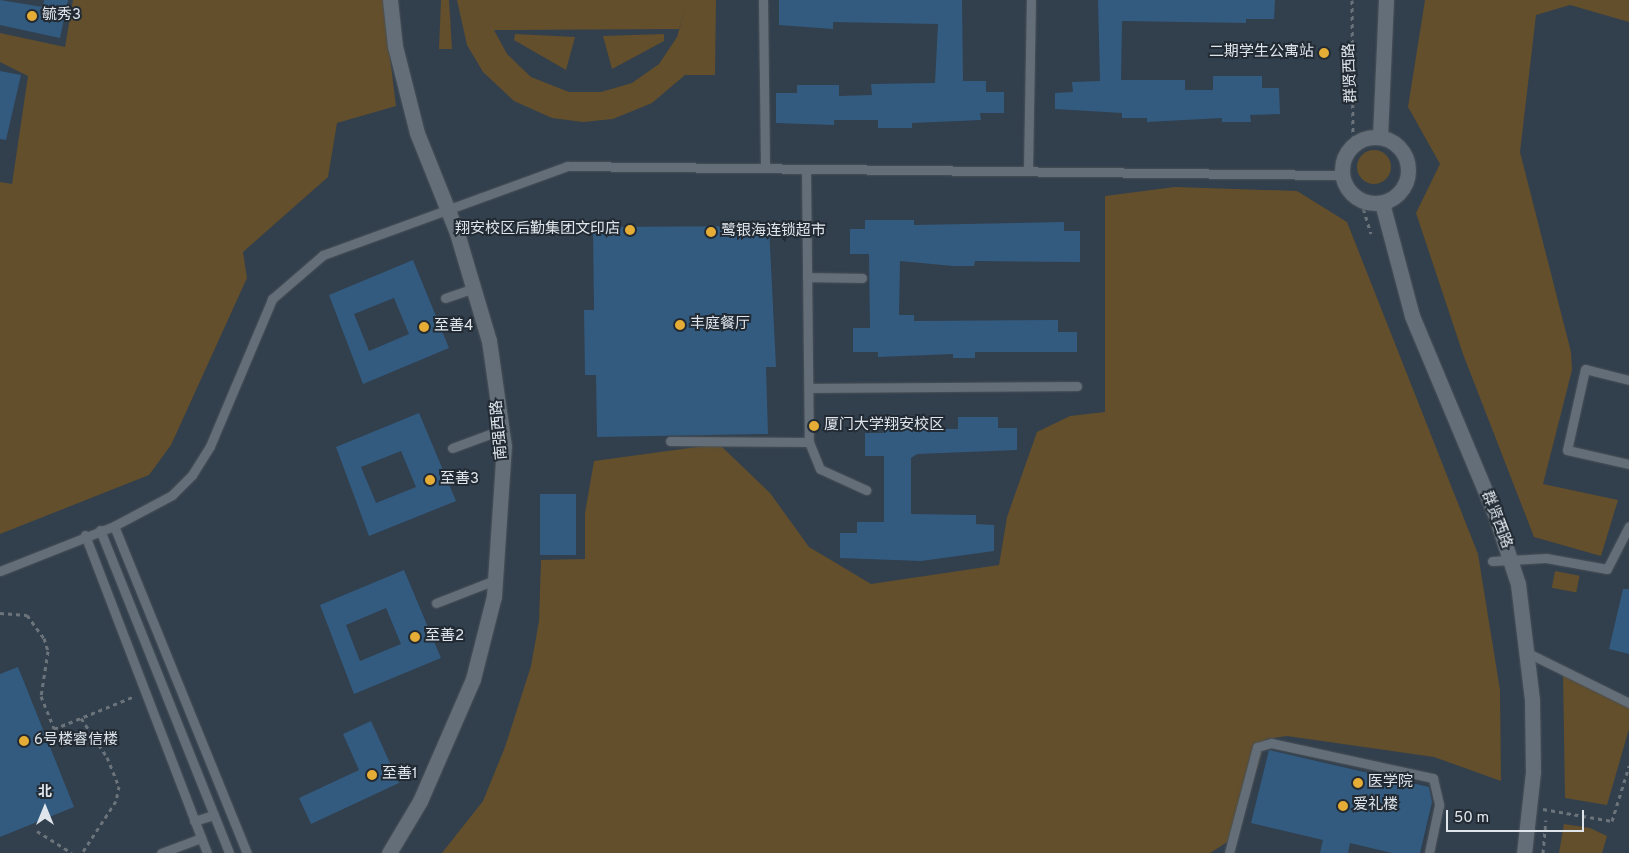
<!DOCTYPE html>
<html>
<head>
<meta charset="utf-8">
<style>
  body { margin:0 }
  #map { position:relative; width:1629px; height:853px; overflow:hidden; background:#2c353e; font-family:Overpass,"Noto Sans SC",sans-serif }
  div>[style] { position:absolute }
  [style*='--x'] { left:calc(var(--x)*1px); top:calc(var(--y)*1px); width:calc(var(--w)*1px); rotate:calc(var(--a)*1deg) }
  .built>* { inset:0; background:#323f4d; transform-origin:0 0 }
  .green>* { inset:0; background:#634f2b; transform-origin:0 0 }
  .round { border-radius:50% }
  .building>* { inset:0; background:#335b7f; transform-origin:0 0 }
  .path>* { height:3px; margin-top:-1.5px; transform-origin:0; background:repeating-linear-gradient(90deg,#6b737b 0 4px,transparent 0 8px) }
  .roads { filter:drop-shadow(0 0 1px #495158) drop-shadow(0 0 1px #495158) }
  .service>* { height:9px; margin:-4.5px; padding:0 4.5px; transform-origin:4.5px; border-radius:4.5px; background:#646e78 }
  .minor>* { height:15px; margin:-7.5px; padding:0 7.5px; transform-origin:7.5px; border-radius:7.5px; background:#646e78 }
  .minor>.ring { margin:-7.5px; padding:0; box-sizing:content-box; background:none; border:15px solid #646e78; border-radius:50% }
  .dots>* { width:14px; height:14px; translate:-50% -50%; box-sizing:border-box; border:2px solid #222b34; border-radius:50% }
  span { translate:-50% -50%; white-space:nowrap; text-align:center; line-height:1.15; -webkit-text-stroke:4px #222b34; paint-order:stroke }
  .poi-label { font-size:15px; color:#dfe5eb }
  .left { translate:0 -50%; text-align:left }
  .right { translate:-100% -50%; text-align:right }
  .street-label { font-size:15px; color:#dfe5eb }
  .north { position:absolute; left:20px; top:783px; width:50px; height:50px; -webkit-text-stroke:4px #222b34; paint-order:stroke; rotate:0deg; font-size:14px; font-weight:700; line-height:20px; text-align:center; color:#dfe5eb }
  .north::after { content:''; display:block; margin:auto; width:18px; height:22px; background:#dfe5eb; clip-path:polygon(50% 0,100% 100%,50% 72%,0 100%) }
  .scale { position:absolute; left:1446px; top:810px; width:138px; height:22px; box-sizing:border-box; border:2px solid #dfe5eb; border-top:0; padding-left:6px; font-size:15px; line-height:18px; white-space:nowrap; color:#dfe5eb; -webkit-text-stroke:4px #222b34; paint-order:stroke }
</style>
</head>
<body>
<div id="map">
  <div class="built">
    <div style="left:0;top:0;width:1629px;height:853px"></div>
  </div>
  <div class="green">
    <div style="clip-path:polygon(73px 0,383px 0,396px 106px,337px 123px,328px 177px,243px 252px,247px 278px,171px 445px,149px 475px,0 534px,0 182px,12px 184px,28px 76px,0 62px,0 33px,65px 47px)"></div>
    <div style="clip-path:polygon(441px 0,449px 0,452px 49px,439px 49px)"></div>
    <div style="clip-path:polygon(evenodd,457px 0,716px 0,715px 75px,685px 75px,652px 103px,613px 119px,583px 122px,552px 118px,514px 101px,483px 72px,467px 45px,457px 0,686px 6px,677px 37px,659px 64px,632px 83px,601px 92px,569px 92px,531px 77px,507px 54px,494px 30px,679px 29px,686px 6px)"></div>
    <div style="clip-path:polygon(1425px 0,1629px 0,1629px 22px,1570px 5px,1536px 15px,1520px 152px,1571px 352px,1572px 370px,1543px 484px,1618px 500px,1601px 556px,1534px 537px,1463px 354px,1416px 213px,1440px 164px,1408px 107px)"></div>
    <div style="clip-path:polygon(515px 34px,575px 37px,566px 70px,514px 40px)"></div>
    <div style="clip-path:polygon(664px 34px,664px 41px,612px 69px,603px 36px)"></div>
    <div class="round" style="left:1357px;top:150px;width:34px;height:34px"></div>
    <div style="clip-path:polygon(1175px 187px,1297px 191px,1347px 222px,1478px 554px,1500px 690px,1501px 781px,1434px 757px,1287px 736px,1266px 739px,1237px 836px,1210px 853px,442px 853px,483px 801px,505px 747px,531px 666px,539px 621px,541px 560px,585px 559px,585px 513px,594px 461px,719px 444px,770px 493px,809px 547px,871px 584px,999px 565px,1007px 517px,1037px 432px,1070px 416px,1105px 412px,1105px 196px)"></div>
    <div style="left:1555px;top:571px;width:25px;height:17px;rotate:11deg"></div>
    <div style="clip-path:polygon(1563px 673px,1612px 694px,1629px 708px,1629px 729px,1607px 805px,1565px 798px)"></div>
    <div style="clip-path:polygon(1564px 824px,1590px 828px,1607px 836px,1602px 853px,1559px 853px)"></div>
  </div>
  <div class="building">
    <div style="clip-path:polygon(0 0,43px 7px,44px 0,68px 0,60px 38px,0 25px)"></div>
    <div style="clip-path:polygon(779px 0,962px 0,963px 81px,986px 81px,986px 92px,1004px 92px,1004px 113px,980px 113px,981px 120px,912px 123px,912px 128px,878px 128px,878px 120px,834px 120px,834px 125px,776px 123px,776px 93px,797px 93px,797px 85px,839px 85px,839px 96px,872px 95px,871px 84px,935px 83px,938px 24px,833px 22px,833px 29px,779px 25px)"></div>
    <div style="clip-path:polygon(1098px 0,1275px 0,1274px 19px,1246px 19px,1246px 23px,1122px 21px,1121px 80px,1185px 80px,1185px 90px,1213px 90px,1213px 76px,1262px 76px,1262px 88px,1279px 88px,1280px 114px,1250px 115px,1251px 122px,1222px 122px,1222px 118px,1147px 122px,1147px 118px,1122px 118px,1122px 113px,1055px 109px,1055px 93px,1073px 92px,1072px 82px,1100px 81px)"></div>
    <div style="clip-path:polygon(0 71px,21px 75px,6px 140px,0 139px)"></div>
    <div style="clip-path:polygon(865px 220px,914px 220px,914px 225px,1064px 222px,1064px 231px,1080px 231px,1080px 262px,975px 261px,974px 266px,953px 266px,900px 261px,899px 315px,914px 315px,914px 321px,1058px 320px,1058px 332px,1077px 332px,1077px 352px,975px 352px,975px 358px,953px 358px,953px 354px,878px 357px,878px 352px,853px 352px,853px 328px,870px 328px,869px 254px,850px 254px,850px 229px,865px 229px)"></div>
    <div style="clip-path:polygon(769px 226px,776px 367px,766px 367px,768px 434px,597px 437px,596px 375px,585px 375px,584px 310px,594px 310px,593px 227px)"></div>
    <div style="clip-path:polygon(evenodd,413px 260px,449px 348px,363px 384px,329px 295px,413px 260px,394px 298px,409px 334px,369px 351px,354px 314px,394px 298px)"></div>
    <div style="clip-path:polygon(evenodd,419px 413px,456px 501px,369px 536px,336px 447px,419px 413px,401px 451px,416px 487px,376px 503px,361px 467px,401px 451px)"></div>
    <div style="clip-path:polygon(958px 417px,998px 417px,998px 428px,1017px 428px,1017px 450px,917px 454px,911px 458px,911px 514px,976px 515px,976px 524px,994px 525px,994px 551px,921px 561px,840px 558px,840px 533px,857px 533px,857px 522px,884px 522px,884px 456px,865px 456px,865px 433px,883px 433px,883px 422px,925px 422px,925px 429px,958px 429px)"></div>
    <div style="left:540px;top:494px;width:36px;height:61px"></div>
    <div style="clip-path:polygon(evenodd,404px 570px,441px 658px,354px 694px,320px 605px,404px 570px,386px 608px,401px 644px,360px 661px,346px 625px,386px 608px)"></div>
    <div style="clip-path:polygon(1623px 589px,1629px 589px,1629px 654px,1609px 649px)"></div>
    <div style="clip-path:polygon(18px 667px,74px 807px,0 837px,0 674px)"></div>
    <div style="clip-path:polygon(371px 721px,399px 783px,311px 824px,299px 798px,359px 770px,343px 734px)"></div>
    <div style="clip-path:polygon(1269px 750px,1429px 787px,1432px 802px,1420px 853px,1392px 853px,1350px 843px,1348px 853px,1320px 853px,1323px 840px,1251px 823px)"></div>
  </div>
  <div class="path">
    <div style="--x:1352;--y:0;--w:146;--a:89.6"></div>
    <div style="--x:1361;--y:201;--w:34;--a:73"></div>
    <div style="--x:0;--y:613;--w:27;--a:4"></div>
    <div style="--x:27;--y:615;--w:29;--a:54"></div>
    <div style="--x:44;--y:638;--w:14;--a:73"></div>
    <div style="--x:48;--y:651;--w:46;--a:98.8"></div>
    <div style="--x:41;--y:696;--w:35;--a:68"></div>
    <div style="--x:54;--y:729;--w:87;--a:-22.2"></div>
    <div style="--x:81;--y:718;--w:47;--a:56.3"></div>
    <div style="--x:107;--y:757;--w:31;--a:68"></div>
    <div style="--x:119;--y:786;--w:15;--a:101"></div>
    <div style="--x:116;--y:801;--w:62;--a:123.2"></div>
    <div style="--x:1543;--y:809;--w:70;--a:9.9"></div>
    <div style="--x:1612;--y:821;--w:58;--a:-72.8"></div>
    <div style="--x:37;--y:831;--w:41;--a:32.2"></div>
    <div style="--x:1543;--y:853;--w:33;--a:-85"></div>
  </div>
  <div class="roads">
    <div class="service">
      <div style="--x:763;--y:0;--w:168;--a:89.3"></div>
      <div style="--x:806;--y:169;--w:273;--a:89.4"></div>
      <div style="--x:809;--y:442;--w:29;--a:68"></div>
      <div style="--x:820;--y:469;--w:51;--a:24.5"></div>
      <div style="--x:1028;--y:169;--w:169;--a:-89"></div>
      <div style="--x:807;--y:277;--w:55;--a:1"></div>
      <div style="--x:445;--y:298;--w:31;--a:-19"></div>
      <div style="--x:1629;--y:380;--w:45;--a:-166"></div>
      <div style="--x:1585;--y:369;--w:83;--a:102.5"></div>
      <div style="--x:1567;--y:450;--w:64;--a:12.7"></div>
      <div style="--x:809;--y:388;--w:268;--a:-0.4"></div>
      <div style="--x:670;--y:441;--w:139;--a:0.4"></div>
      <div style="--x:452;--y:448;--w:52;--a:-20.2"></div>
      <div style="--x:114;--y:526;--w:353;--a:67.9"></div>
      <div style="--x:100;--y:530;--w:348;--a:68.2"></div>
      <div style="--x:85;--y:535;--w:341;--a:69"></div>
      <div style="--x:1492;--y:561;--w:54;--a:-3.2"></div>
      <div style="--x:1546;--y:558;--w:62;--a:10.2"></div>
      <div style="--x:1607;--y:569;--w:48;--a:-62.9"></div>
      <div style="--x:0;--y:571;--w:123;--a:-21.5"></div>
      <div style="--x:114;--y:526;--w:66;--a:-28.1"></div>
      <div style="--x:172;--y:495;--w:28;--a:-45"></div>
      <div style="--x:192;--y:475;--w:34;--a:-58"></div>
      <div style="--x:210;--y:446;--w:160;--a:-67.1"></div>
      <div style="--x:272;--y:299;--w:67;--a:-40.8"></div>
      <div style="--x:323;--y:255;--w:260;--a:-20"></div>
      <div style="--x:567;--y:166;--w:775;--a:0.67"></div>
      <div style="--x:436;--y:603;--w:63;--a:-21.3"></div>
      <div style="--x:1528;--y:653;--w:113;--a:26.3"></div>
      <div style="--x:194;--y:821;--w:21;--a:-17"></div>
      <div style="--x:161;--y:853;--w:43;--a:-20.6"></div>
      <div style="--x:1229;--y:853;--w:110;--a:-75.2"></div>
      <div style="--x:1257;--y:747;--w:15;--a:-16"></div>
      <div style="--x:1271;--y:743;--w:166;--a:12.2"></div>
      <div style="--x:1433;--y:778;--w:28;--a:77"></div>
      <div style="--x:1439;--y:805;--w:49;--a:101.8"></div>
    </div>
    <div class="minor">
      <div class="ring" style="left:1342px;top:137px;width:51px;height:51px"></div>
      <div style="--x:1380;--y:137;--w:137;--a:-87.5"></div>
      <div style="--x:1382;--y:203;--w:117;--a:75.1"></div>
      <div style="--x:1412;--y:316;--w:215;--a:67.3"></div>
      <div style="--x:1495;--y:514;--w:74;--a:71.8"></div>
      <div style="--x:1518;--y:584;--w:117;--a:83.1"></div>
      <div style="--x:1532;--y:700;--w:72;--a:89.2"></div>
      <div style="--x:1533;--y:772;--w:81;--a:96.3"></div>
      <div style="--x:389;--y:853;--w:61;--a:-59.2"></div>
      <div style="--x:420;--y:801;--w:133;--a:-66.5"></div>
      <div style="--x:473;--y:679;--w:86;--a:-75.8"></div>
      <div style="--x:494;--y:596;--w:150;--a:-86.2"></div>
      <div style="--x:504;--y:446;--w:106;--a:-98.1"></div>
      <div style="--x:489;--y:341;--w:113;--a:-106.5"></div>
      <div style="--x:457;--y:233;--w:108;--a:-111.8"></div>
      <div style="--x:417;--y:133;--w:90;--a:-104.2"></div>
      <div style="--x:395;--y:46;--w:46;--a:-96.2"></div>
    </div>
  </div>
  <div class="dots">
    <div style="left:32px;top:16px;background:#e6ad36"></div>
    <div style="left:1324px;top:53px;background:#e6ad36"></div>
    <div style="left:630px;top:230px;background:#e6ad36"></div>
    <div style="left:711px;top:232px;background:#e6ad36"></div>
    <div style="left:680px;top:325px;background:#e6ad36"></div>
    <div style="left:424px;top:327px;background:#e6ad36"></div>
    <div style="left:814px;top:426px;background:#e6ad36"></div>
    <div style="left:430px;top:480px;background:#e6ad36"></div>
    <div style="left:415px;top:637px;background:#e6ad36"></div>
    <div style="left:24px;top:741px;background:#e6ad36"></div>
    <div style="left:372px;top:775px;background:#e6ad36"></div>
    <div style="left:1358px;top:783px;background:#e6ad36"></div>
    <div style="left:1343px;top:806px;background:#e6ad36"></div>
  </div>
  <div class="poi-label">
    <span class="left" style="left:42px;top:16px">毓秀3</span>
    <span class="right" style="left:1314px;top:53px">二期学生公寓站</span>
    <span class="right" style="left:620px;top:230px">翔安校区后勤集团文印店</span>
    <span class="left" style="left:721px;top:232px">鹭银海连锁超市</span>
    <span class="left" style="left:690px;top:325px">丰庭餐厅</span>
    <span class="left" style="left:434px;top:327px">至善4</span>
    <span class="left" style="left:824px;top:426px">厦门大学翔安校区</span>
    <span class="left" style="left:440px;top:480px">至善3</span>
    <span class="left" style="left:425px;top:637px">至善2</span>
    <span class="left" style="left:34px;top:741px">6号楼睿信楼</span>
    <span class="left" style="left:382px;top:775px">至善1</span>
    <span class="left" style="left:1368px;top:783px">医学院</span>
    <span class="left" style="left:1353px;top:806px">爱礼楼</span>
  </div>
  <div class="street-label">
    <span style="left:1351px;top:73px;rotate:-92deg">群贤西路</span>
    <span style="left:500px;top:430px;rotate:-95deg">南强西路</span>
    <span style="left:1496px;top:520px;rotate:69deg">群贤西路</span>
  </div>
  <div class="north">北</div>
  <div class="scale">50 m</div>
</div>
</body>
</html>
